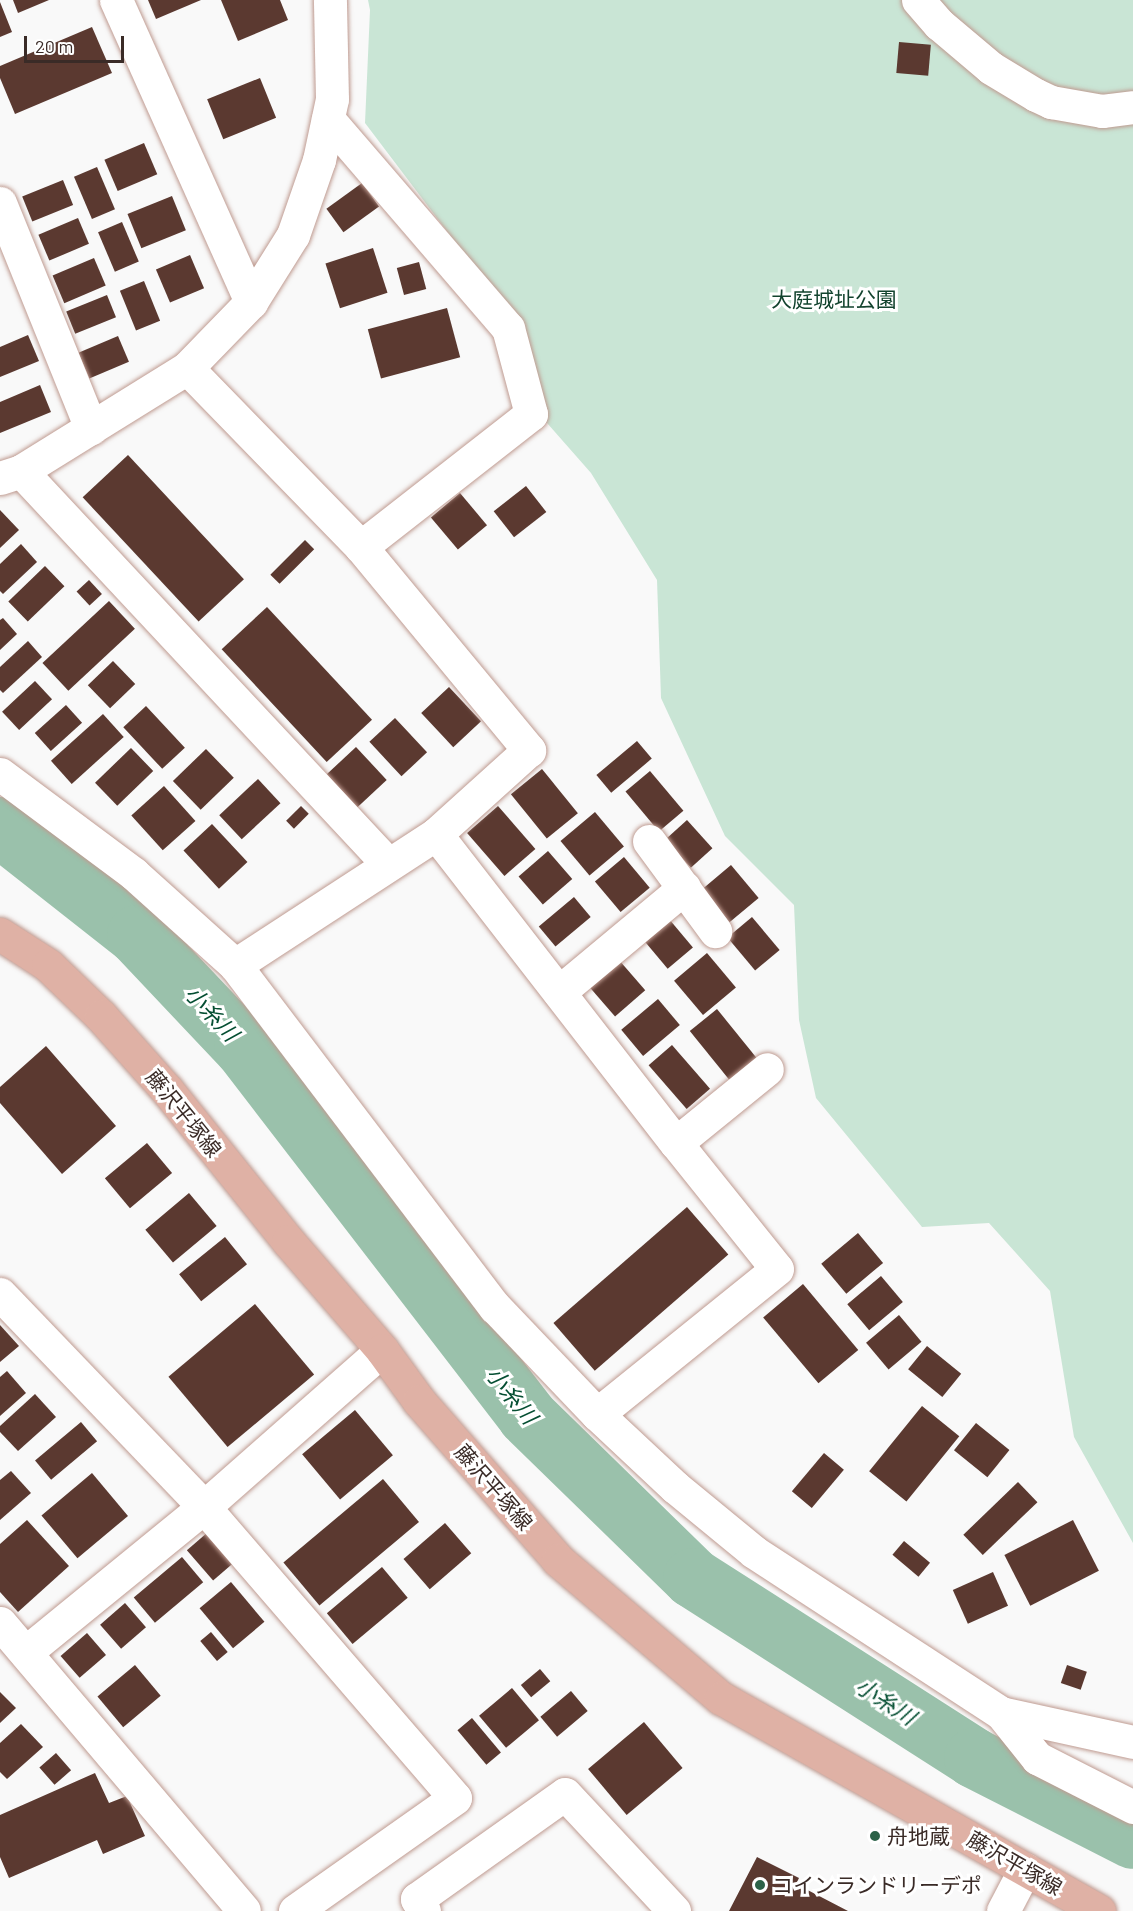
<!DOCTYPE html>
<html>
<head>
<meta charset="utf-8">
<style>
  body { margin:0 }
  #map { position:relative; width:1133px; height:1911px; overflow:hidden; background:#f9f9f9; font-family:Barlow,"Noto Sans JP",sans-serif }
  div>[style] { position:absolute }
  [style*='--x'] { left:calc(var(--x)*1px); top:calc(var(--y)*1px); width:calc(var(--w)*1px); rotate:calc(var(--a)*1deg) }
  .green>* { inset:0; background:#c9e5d5 }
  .river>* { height:60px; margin:-30px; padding:0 30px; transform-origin:30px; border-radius:30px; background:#9ac1ab }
  .building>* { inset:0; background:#5b3930; transform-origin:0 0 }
  .roads { filter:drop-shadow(0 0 2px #bf9b91) drop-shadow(0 0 2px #bf9b91) }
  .minor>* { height:33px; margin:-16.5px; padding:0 16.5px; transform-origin:16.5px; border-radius:16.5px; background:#fff }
  .major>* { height:33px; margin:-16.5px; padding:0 16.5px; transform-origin:16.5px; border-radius:16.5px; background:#dfb1a5 }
  .dots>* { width:16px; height:16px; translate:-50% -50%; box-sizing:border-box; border:3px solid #fff; border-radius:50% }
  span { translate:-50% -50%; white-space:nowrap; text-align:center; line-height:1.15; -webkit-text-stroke:6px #fff; paint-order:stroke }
  .park-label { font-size:21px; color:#12432e }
  .street-label { font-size:21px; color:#3a2b27 }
  .poi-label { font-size:21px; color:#3a2b27 }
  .left { translate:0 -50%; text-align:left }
  .water-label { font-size:22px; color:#064f33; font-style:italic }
  .scale { position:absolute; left:24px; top:36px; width:100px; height:27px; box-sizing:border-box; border:3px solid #3a2b27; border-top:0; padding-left:8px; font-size:18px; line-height:21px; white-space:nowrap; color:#3a2b27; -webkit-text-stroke:4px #fff; paint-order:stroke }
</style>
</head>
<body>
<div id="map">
  <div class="green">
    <div style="clip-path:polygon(368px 0,1133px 0,1133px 1543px,1074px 1437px,1050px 1291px,989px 1223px,922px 1227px,816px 1098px,799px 1020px,794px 905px,725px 836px,661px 698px,657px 580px,591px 473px,540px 415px,518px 325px,365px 123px,370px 10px)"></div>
  </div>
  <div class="river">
    <div style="--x:0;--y:827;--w:174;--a:38.2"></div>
    <div style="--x:137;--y:935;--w:156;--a:46.6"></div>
    <div style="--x:244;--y:1048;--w:464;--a:52.4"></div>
    <div style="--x:527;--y:1416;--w:232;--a:44.3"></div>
    <div style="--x:693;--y:1578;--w:334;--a:32.6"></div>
    <div style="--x:974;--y:1758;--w:178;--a:27"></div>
  </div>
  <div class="building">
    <div style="clip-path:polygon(13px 0,49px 0,18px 13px)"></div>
    <div style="clip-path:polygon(148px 0,201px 0,156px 19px)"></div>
    <div style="clip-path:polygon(221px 0,280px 0,288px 20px,238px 41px)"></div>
    <div style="clip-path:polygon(0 2px,12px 32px,0 37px)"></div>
    <div style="clip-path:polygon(92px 27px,112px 73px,15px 114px,0 78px,0 66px)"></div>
    <div style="left:899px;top:42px;width:32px;height:31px;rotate:5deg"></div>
    <div style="left:260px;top:78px;width:43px;height:57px;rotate:68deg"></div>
    <div style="left:144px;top:143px;width:34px;height:43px;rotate:67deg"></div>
    <div style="left:97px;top:167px;width:46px;height:25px;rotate:67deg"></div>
    <div style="left:63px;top:180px;width:27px;height:44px;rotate:68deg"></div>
    <div style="left:362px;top:183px;width:29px;height:44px;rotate:54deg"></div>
    <div style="left:172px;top:196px;width:37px;height:48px;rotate:68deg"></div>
    <div style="left:78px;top:218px;width:28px;height:43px;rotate:67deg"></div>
    <div style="left:122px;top:222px;width:43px;height:26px;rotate:67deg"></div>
    <div style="left:373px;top:248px;width:47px;height:50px;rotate:72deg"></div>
    <div style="left:190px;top:255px;width:36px;height:37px;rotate:67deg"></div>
    <div style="left:94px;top:258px;width:30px;height:45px;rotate:67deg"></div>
    <div style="left:419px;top:262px;width:28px;height:23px;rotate:75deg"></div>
    <div style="left:144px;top:281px;width:43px;height:26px;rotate:68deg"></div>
    <div style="left:107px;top:295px;width:24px;height:44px;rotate:68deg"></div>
    <div style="left:447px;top:308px;width:51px;height:82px;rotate:75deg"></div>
    <div style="clip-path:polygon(28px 335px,39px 361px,0 377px,0 347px)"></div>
    <div style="left:118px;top:336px;width:28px;height:43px;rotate:67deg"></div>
    <div style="clip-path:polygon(40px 385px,51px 412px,0 433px,0 402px)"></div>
    <div style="left:128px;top:455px;width:170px;height:62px;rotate:47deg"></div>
    <div style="left:526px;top:486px;width:33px;height:41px;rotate:52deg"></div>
    <div style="left:460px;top:493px;width:42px;height:38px;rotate:50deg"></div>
    <div style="clip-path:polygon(0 510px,19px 530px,0 548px)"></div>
    <div style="left:305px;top:540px;width:13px;height:49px;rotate:45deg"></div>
    <div style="clip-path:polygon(21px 544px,37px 562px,3px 594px,0 591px,0 564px)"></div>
    <div style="left:45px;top:566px;width:28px;height:51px;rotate:46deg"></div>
    <div style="left:89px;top:580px;width:19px;height:17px;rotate:47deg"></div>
    <div style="left:109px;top:601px;width:38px;height:91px;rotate:47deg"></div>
    <div style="left:267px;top:607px;width:154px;height:62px;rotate:47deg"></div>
    <div style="clip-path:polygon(3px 618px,17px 634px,0 650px,0 620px)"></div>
    <div style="clip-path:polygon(28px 641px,42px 657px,3px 693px,0 690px,0 667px)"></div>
    <div style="left:113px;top:661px;width:32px;height:35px;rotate:46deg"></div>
    <div style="left:35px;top:681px;width:25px;height:45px;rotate:47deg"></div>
    <div style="left:449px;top:687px;width:47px;height:38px;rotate:47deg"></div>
    <div style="left:66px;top:705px;width:24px;height:42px;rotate:48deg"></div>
    <div style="left:146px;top:706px;width:57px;height:31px;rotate:47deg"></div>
    <div style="left:103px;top:714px;width:31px;height:70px;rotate:48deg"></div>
    <div style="left:395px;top:718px;width:47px;height:35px;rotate:47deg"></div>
    <div style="left:637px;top:741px;width:23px;height:53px;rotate:50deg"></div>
    <div style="left:356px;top:747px;width:45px;height:40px;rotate:47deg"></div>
    <div style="left:131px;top:748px;width:32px;height:50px;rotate:46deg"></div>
    <div style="left:206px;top:749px;width:40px;height:46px;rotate:46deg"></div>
    <div style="left:542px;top:769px;width:57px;height:40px;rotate:51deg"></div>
    <div style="left:650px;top:771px;width:52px;height:32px;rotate:50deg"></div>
    <div style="left:258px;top:779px;width:33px;height:53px;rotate:47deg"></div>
    <div style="left:164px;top:786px;width:47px;height:44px;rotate:48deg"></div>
    <div style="left:301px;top:806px;width:11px;height:21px;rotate:45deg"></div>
    <div style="left:498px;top:806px;width:57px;height:41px;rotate:49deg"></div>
    <div style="left:595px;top:812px;width:45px;height:45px;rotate:50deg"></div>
    <div style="left:687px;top:820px;width:38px;height:29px;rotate:48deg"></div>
    <div style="left:212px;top:824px;width:52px;height:39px;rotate:47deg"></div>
    <div style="left:548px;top:851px;width:37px;height:39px;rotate:49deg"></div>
    <div style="left:624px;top:857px;width:40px;height:38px;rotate:50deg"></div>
    <div style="left:731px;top:865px;width:43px;height:38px;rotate:50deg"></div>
    <div style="left:574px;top:897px;width:26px;height:46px;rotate:50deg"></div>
    <div style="left:664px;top:913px;width:45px;height:33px;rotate:50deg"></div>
    <div style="left:752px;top:917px;width:43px;height:32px;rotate:50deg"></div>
    <div style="left:707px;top:953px;width:45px;height:43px;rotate:50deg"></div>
    <div style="left:619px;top:960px;width:40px;height:40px;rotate:49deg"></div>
    <div style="left:658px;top:999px;width:34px;height:48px;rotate:50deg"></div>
    <div style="left:717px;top:1009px;width:63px;height:35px;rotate:51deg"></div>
    <div style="left:672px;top:1045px;width:58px;height:31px;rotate:49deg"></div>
    <div style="clip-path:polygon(46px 1046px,116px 1126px,62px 1174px,0 1103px,0 1087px)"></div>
    <div style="left:147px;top:1143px;width:39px;height:55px;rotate:50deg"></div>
    <div style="left:189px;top:1193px;width:43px;height:57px;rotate:50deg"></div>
    <div style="left:687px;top:1207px;width:63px;height:177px;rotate:49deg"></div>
    <div style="left:858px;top:1233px;width:39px;height:48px;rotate:50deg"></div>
    <div style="left:225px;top:1237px;width:35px;height:59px;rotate:51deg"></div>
    <div style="left:881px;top:1276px;width:34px;height:44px;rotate:50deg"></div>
    <div style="left:803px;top:1284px;width:86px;height:52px;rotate:50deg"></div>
    <div style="left:255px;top:1304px;width:92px;height:113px;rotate:50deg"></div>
    <div style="left:899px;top:1315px;width:35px;height:43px;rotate:50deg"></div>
    <div style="clip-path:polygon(0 1325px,19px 1346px,0 1362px)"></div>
    <div style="left:927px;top:1346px;width:44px;height:30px;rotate:39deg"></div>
    <div style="clip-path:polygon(7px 1371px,26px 1393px,0 1416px,0 1377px)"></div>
    <div style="clip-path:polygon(35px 1394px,56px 1417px,18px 1451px,0 1432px,0 1426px)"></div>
    <div style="left:922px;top:1406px;width:48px;height:84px;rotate:39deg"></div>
    <div style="left:355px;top:1410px;width:59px;height:69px;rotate:50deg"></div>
    <div style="left:81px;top:1422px;width:25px;height:60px;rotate:50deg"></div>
    <div style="left:976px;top:1423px;width:43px;height:35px;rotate:39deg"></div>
    <div style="left:824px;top:1453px;width:26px;height:50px;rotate:40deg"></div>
    <div style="clip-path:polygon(11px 1471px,31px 1493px,0 1520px,0 1480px)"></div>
    <div style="left:92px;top:1473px;width:56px;height:66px;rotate:50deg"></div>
    <div style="left:383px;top:1479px;width:56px;height:130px;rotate:50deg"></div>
    <div style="left:1018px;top:1482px;width:28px;height:76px;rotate:46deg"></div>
    <div style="clip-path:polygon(27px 1520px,69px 1566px,18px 1612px,0 1592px,0 1544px)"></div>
    <div style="left:1073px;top:1520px;width:57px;height:77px;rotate:63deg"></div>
    <div style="left:445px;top:1523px;width:40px;height:55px;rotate:49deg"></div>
    <div style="left:208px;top:1532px;width:40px;height:28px;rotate:49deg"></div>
    <div style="left:904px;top:1541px;width:34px;height:18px;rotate:40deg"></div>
    <div style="left:182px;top:1557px;width:33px;height:63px;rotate:50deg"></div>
    <div style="left:382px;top:1567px;width:40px;height:72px;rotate:50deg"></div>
    <div style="left:993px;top:1572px;width:37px;height:44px;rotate:66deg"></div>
    <div style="left:231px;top:1582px;width:52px;height:41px;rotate:50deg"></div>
    <div style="left:125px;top:1603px;width:32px;height:33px;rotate:49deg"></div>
    <div style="left:211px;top:1632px;width:26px;height:14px;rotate:50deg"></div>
    <div style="left:87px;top:1633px;width:29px;height:35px;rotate:49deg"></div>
    <div style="left:135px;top:1665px;width:40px;height:49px;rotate:50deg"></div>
    <div style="left:1067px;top:1665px;width:21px;height:19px;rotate:19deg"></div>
    <div style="left:540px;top:1669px;width:16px;height:25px;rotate:50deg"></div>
    <div style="left:512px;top:1688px;width:42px;height:43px;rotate:50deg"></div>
    <div style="left:571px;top:1691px;width:26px;height:40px;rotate:50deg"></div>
    <div style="clip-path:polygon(0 1692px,16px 1708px,0 1723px)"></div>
    <div style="left:472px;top:1718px;width:45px;height:19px;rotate:50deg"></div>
    <div style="left:644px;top:1722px;width:60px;height:73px;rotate:50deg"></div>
    <div style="clip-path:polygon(21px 1724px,43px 1747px,7px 1779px,0 1772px,0 1743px)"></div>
    <div style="left:56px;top:1753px;width:23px;height:22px;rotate:49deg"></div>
    <div style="clip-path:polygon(95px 1773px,109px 1803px,127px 1796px,145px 1836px,103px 1854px,97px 1840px,9px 1878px,0 1857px,0 1815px)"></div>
    <div style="clip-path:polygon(757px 1857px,799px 1878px,796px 1884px,848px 1911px,729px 1911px)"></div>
  </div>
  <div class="roads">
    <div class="minor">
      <div style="--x:116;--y:0;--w:331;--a:65.9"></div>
      <div style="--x:918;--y:0;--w:32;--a:49"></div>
      <div style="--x:939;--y:24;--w:68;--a:40.2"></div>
      <div style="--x:991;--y:68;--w:52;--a:31"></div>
      <div style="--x:1036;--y:95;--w:17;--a:25"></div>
      <div style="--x:1051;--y:102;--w:52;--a:10"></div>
      <div style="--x:1102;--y:111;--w:31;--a:-7"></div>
      <div style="--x:328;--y:119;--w:276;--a:49.3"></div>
      <div style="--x:508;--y:328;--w:89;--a:75"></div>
      <div style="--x:531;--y:414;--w:216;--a:142"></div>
      <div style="--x:0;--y:203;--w:243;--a:68"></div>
      <div style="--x:187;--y:368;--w:250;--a:45.8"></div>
      <div style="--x:361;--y:547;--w:264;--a:50.4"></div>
      <div style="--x:529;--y:750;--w:125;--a:137.9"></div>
      <div style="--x:436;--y:834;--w:240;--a:146.9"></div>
      <div style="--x:21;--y:471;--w:538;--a:46.96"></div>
      <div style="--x:0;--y:478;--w:22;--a:-18"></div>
      <div style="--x:21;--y:471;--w:195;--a:-31.8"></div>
      <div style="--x:187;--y:368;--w:92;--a:-45.9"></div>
      <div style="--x:251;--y:302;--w:79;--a:-57.9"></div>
      <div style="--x:293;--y:235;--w:79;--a:-70.9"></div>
      <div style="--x:319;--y:160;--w:62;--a:-78"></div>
      <div style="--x:332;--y:99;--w:99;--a:-91.2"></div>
      <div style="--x:0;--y:774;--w:167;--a:36.7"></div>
      <div style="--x:134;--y:874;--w:136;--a:42"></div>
      <div style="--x:235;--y:965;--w:430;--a:52.8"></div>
      <div style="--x:495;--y:1307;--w:148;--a:46.4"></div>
      <div style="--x:597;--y:1414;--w:107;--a:43.1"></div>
      <div style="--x:675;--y:1487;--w:102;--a:39.4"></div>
      <div style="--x:754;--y:1552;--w:295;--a:33.1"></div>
      <div style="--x:1001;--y:1713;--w:135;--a:12.4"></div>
      <div style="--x:436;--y:834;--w:391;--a:52.2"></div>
      <div style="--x:676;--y:1143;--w:161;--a:51.3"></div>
      <div style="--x:777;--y:1269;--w:231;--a:141.1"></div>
      <div style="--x:649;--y:841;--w:112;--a:53.7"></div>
      <div style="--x:559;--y:992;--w:163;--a:-39.8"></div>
      <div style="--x:676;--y:1143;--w:117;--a:-39.1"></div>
      <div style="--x:0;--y:1294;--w:295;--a:46.2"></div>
      <div style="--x:204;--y:1507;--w:384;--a:49.2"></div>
      <div style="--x:455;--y:1798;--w:196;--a:144.8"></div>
      <div style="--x:0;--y:1623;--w:377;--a:49.7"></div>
      <div style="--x:26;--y:1652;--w:230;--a:-39.2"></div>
      <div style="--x:204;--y:1507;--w:237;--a:-41.4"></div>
      <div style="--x:1001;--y:1713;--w:58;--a:51.3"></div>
      <div style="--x:1037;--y:1758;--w:108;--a:27"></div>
      <div style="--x:424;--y:1911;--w:14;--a:-120"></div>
      <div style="--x:417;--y:1899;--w:181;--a:-35.4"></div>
      <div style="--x:565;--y:1794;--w:160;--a:47"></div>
      <div style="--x:1003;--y:1911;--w:47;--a:-62.4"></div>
    </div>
    <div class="major">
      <div style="--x:0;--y:934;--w:57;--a:32.9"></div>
      <div style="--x:48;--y:965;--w:74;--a:43.9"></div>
      <div style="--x:101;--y:1016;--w:99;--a:48.3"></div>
      <div style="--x:167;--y:1090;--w:193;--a:51.3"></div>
      <div style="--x:288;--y:1241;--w:144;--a:49.2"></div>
      <div style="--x:382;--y:1350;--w:63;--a:54"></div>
      <div style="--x:419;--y:1401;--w:211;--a:48.8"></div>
      <div style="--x:558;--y:1560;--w:214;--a:40.3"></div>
      <div style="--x:721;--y:1698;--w:434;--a:29.4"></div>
    </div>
  </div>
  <div class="dots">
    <div style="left:875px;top:1836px;background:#2c6248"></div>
    <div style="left:760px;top:1885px;background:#2c6248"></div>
  </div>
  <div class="park-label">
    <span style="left:834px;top:299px">大庭城址公園</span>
  </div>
  <div class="street-label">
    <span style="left:184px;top:1113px;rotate:51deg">藤沢平塚線</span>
    <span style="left:494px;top:1487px;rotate:49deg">藤沢平塚線</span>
    <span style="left:1015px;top:1863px;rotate:30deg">藤沢平塚線</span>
  </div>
  <div class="poi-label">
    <span class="left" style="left:887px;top:1836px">舟地蔵</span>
    <span class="left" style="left:772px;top:1885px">コインランドリーデポ</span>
  </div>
  <div class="water-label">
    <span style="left:212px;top:1013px;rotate:47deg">小糸川</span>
    <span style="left:512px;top:1395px;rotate:51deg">小糸川</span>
    <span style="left:886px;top:1701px;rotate:33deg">小糸川</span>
  </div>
  <div class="scale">20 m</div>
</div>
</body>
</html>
